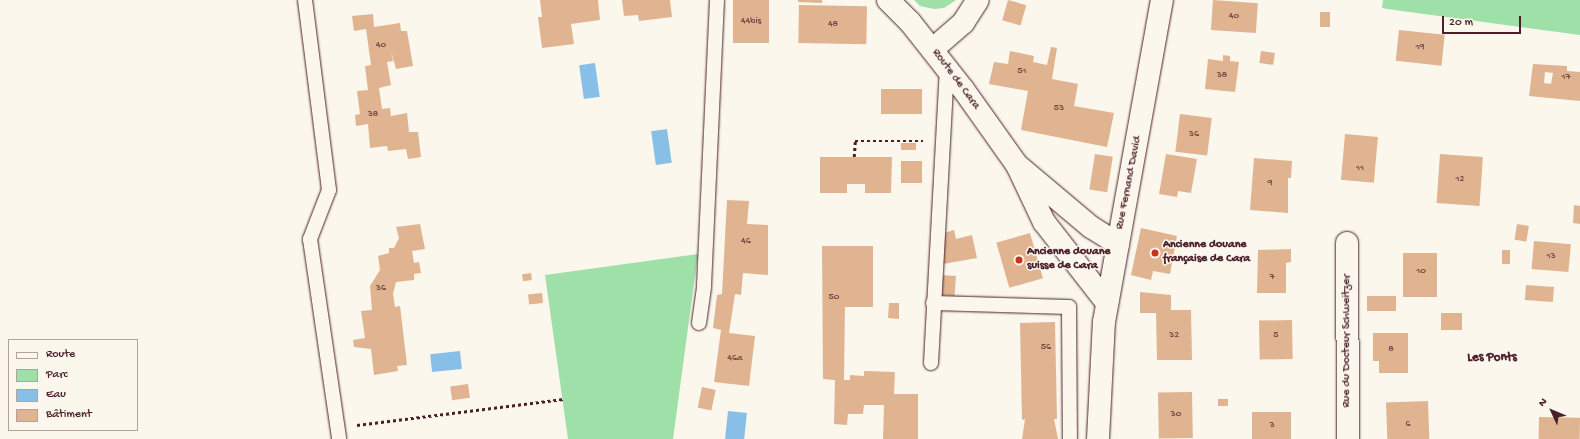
<!DOCTYPE html>
<html>
<head>
<meta charset="utf-8">
<style>
  body { margin:0 }
  #map { position:relative; width:1580px; height:439px; overflow:hidden; background:#fbf7ec; font-family:"Gochi Hand",sans-serif }
  div>[style] { position:absolute }
  [style*='--x'] { left:calc(var(--x)*1px); top:calc(var(--y)*1px); width:calc(var(--w)*1px); rotate:calc(var(--a)*1deg) }
  .green>* { inset:0; background:#9fdfa8 }
  .water>* { inset:0; background:#88bfe6; transform-origin:0 0 }
  .building>* { inset:0; background:#e0b491; transform-origin:0 0 }
  .path>* { height:2.5px; margin-top:-1.25px; transform-origin:0; background:repeating-linear-gradient(90deg,#4a1f2b 0 3px,transparent 0 6px) }
  .roads { filter:drop-shadow(0 0 1px #4a1f2b) drop-shadow(0 0 1px #4a1f2b) }
  .lane>* { height:14px; margin:-7px; padding:0 7px; transform-origin:7px; border-radius:7px; background:#fbf7ec }
  .street>* { height:22px; margin:-11px; padding:0 11px; transform-origin:11px; border-radius:11px; background:#fbf7ec }
  .secondary>* { height:22px; margin:-11px; padding:0 11px; transform-origin:11px; border-radius:11px; background:#fbf7ec }
  .dots>* { width:11px; height:11px; translate:-50% -50%; box-sizing:border-box; border:2px solid #fbf7ec; border-radius:50% }
  span { translate:-50% -50%; white-space:nowrap; text-align:center; line-height:1.15; -webkit-text-stroke:3px #fbf7ec; paint-order:stroke }
  .number-label { font-size:10px; color:#704444 }
  .number-label span { -webkit-text-stroke-width:0 }
  .street-label { font-size:12px; color:#4a1f2b }
  .poi-label { font-size:12px; color:#4a1f2b; font-weight:700 }
  .left { translate:0 -50%; text-align:left }
  .neighbourhood-label { font-size:13px; color:#4a1f2b; font-weight:700 }
  .legend { position:absolute; left:8px; top:339px; width:130px; height:92px; box-sizing:border-box; background:#fbf7ec; border:1px solid #b4a19f; margin:0; padding:5px 7px; list-style:none; font-size:12px; color:#4a1f2b }
  .legend li { display:flex; align-items:center; gap:8px; height:20px }
  .legend b { width:20px; border:1px solid #b4a19f }
  .north { position:absolute; left:1532px; top:391px; width:40px; height:40px; -webkit-text-stroke:3px #fbf7ec; paint-order:stroke; rotate:314deg; font-size:11px; font-weight:700; line-height:16px; text-align:center; color:#4a1f2b }
  .north::after { content:''; display:block; margin:auto; width:14px; height:18px; background:#4a1f2b; clip-path:polygon(50% 0,100% 100%,50% 72%,0 100%) }
  .scale { position:absolute; left:1442px; top:16px; width:79px; height:18px; box-sizing:border-box; border:2px solid #4a1f2b; border-top:0; padding-left:5px; font-size:12px; line-height:14px; white-space:nowrap; color:#4a1f2b; -webkit-text-stroke:3px #fbf7ec; paint-order:stroke }
</style>
</head>
<body>
<div id="map">
  <div class="green">
    <div style="clip-path:polygon(914px 0,956px 0,944px 8px,934px 9px,920px 6px)"></div>
    <div style="clip-path:polygon(1383px 0,1580px 0,1580px 35px,1387px 9px,1382px 8px)"></div>
    <div style="clip-path:polygon(698px 254px,673px 439px,568px 439px,545px 275px)"></div>
  </div>
  <div class="water">
    <div style="left:595px;top:63px;width:34px;height:16px;rotate:82deg"></div>
    <div style="left:667px;top:129px;width:34px;height:16px;rotate:82deg"></div>
    <div style="left:460px;top:351px;width:18px;height:30px;rotate:84deg"></div>
    <div style="left:728px;top:411px;width:19px;height:28px;rotate:6deg"></div>
  </div>
  <div class="building">
    <div style="clip-path:polygon(540px 0,598px 0,600px 20px,571px 24px,574px 44px,542px 48px,538px 17px,542px 17px)"></div>
    <div style="clip-path:polygon(622px 0,670px 0,672px 17px,639px 21px,638px 15px,624px 16px)"></div>
    <div style="left:733px;top:0;width:36px;height:43px"></div>
    <div style="clip-path:polygon(798px 0,822px 0,822px 3px,798px 2px)"></div>
    <div style="left:1008px;top:0;width:19px;height:21px;rotate:16deg"></div>
    <div style="left:1213px;top:0;width:45px;height:30px;rotate:4deg"></div>
    <div style="left:799px;top:5px;width:68px;height:38px;rotate:1deg"></div>
    <div style="left:1320px;top:12px;width:10px;height:15px"></div>
    <div style="clip-path:polygon(373px 14px,374px 27px,400px 23px,401px 31px,407px 31px,413px 66px,396px 69px,391px 51px,393px 61px,387px 62px,391px 85px,379px 88px,382px 109px,390px 108px,391px 116px,407px 113px,409px 132px,418px 132px,421px 157px,408px 159px,406px 149px,388px 151px,387px 146px,370px 148px,368px 124px,356px 126px,355px 115px,360px 114px,357px 91px,368px 90px,365px 66px,371px 65px,366px 29px,354px 31px,352px 16px)"></div>
    <div style="left:1399px;top:30px;width:46px;height:31px;rotate:6deg"></div>
    <div style="clip-path:polygon(1051px 47px,1057px 48px,1052px 79px,1078px 84px,1074px 106px,1114px 113px,1107px 147px,1021px 130px,1028px 91px,989px 84px,994px 62px,1008px 64px,1010px 51px,1034px 56px,1033px 62px,1047px 65px)"></div>
    <div style="left:1261px;top:51px;width:14px;height:12px;rotate:8deg"></div>
    <div style="clip-path:polygon(1223px 55px,1230px 56px,1230px 61px,1239px 62px,1235px 92px,1205px 89px,1208px 59px,1223px 61px)"></div>
    <div style="clip-path:polygon(evenodd,1533px 64px,1567px 66px,1567px 71px,1580px 72px,1580px 101px,1529px 96px,1533px 64px,1545px 72px,1553px 73px,1551px 84px,1544px 83px,1545px 72px)"></div>
    <div style="left:881px;top:89px;width:41px;height:25px"></div>
    <div style="left:1180px;top:114px;width:32px;height:38px;rotate:7deg"></div>
    <div style="left:1345px;top:134px;width:33px;height:46px;rotate:5deg"></div>
    <div style="left:901px;top:143px;width:15px;height:7px"></div>
    <div style="left:1095px;top:154px;width:18px;height:36px;rotate:9deg"></div>
    <div style="clip-path:polygon(1166px 154px,1197px 159px,1191px 193px,1178px 191px,1177px 197px,1159px 194px)"></div>
    <div style="left:1440px;top:154px;width:43px;height:49px;rotate:4deg"></div>
    <div style="clip-path:polygon(820px 157px,892px 157px,891px 193px,865px 193px,865px 184px,847px 184px,847px 193px,820px 193px)"></div>
    <div style="clip-path:polygon(1254px 158px,1292px 161px,1291px 178px,1288px 178px,1288px 213px,1250px 210px)"></div>
    <div style="left:901px;top:161px;width:21px;height:22px"></div>
    <div style="clip-path:polygon(727px 200px,749px 201px,747px 224px,768px 225px,768px 275px,743px 273px,741px 295px,735px 294px,729px 333px,755px 336px,749px 386px,714px 382px,721px 330px,713px 328px,717px 295px,722px 294px)"></div>
    <div style="clip-path:polygon(1574px 205px,1580px 206px,1580px 224px,1573px 223px)"></div>
    <div style="clip-path:polygon(420px 224px,425px 249px,412px 251px,414px 263px,419px 262px,421px 273px,414px 274px,414px 280px,396px 282px,393px 294px,395px 307px,400px 306px,407px 365px,397px 366px,398px 371px,374px 375px,371px 349px,354px 347px,353px 340px,365px 338px,361px 311px,372px 310px,370px 286px,380px 270px,378px 256px,389px 253px,389px 248px,394px 248px,399px 238px,396px 227px)"></div>
    <div style="left:1517px;top:224px;width:12px;height:16px;rotate:9deg"></div>
    <div style="clip-path:polygon(1141px 228px,1177px 236px,1170px 274px,1153px 271px,1151px 280px,1131px 275px)"></div>
    <div style="clip-path:polygon(954px 230px,956px 239px,972px 235px,977px 258px,943px 264px,944px 233px)"></div>
    <div style="left:1030px;top:233px;width:47px;height:35px;rotate:74deg"></div>
    <div style="left:1534px;top:241px;width:37px;height:28px;rotate:5deg"></div>
    <div style="clip-path:polygon(822px 246px,873px 246px,873px 307px,845px 307px,844px 380px,850px 380px,850px 375px,864px 376px,864px 371px,895px 372px,894px 394px,918px 394px,918px 439px,883px 439px,884px 405px,864px 405px,863px 414px,848px 414px,847px 425px,834px 424px,835px 380px,823px 379px)"></div>
    <div style="clip-path:polygon(1291px 249px,1291px 262px,1286px 263px,1286px 293px,1257px 293px,1258px 250px)"></div>
    <div style="left:1502px;top:250px;width:8px;height:14px"></div>
    <div style="left:1403px;top:253px;width:34px;height:44px"></div>
    <div style="left:531px;top:273px;width:7px;height:9px;rotate:82deg"></div>
    <div style="left:941px;top:275px;width:15px;height:20px;rotate:4deg"></div>
    <div style="left:1526px;top:285px;width:28px;height:15px;rotate:4deg"></div>
    <div style="clip-path:polygon(1140px 292px,1171px 295px,1171px 310px,1191px 310px,1192px 360px,1157px 360px,1156px 313px,1140px 313px)"></div>
    <div style="left:542px;top:293px;width:10px;height:14px;rotate:84deg"></div>
    <div style="left:1367px;top:296px;width:29px;height:15px"></div>
    <div style="clip-path:polygon(889px 303px,899px 303px,899px 319px,888px 318px)"></div>
    <div style="left:1441px;top:313px;width:21px;height:17px"></div>
    <div style="left:1292px;top:320px;width:39px;height:33px;rotate:89deg"></div>
    <div style="clip-path:polygon(1055px 322px,1057px 419px,1054px 419px,1058px 439px,1022px 439px,1025px 419px,1022px 420px,1020px 323px)"></div>
    <div style="clip-path:polygon(1373px 333px,1408px 333px,1408px 373px,1379px 373px,1379px 361px,1373px 361px)"></div>
    <div style="left:468px;top:384px;width:14px;height:18px;rotate:82deg"></div>
    <div style="left:702px;top:387px;width:14px;height:21px;rotate:12deg"></div>
    <div style="left:1192px;top:392px;width:46px;height:34px;rotate:89deg"></div>
    <div style="left:1218px;top:399px;width:10px;height:7px"></div>
    <div style="left:1428px;top:401px;width:38px;height:42px;rotate:88deg"></div>
    <div style="left:1291px;top:412px;width:27px;height:39px;rotate:90deg"></div>
    <div style="left:1539px;top:417px;width:41px;height:22px;rotate:1deg"></div>
  </div>
  <div class="path">
    <div style="--x:854;--y:157;--w:16;--a:-86"></div>
    <div style="--x:855;--y:141;--w:68;--a:0"></div>
    <div style="--x:357;--y:425;--w:208;--a:-7.2"></div>
  </div>
  <div class="roads">
    <div class="lane">
      <div style="--x:305;--y:0;--w:192;--a:82.8"></div>
      <div style="--x:329;--y:190;--w:53;--a:111.2"></div>
      <div style="--x:310;--y:239;--w:202;--a:81.7"></div>
      <div style="--x:933;--y:303;--w:136;--a:1.7"></div>
      <div style="--x:1069;--y:307;--w:132;--a:89.6"></div>
      <div style="--x:699;--y:323;--w:37;--a:-82"></div>
      <div style="--x:704;--y:286;--w:286;--a:-87.4"></div>
      <div style="--x:931;--y:363;--w:295;--a:-86.9"></div>
    </div>
    <div class="street">
      <div style="--x:933;--y:49;--w:40;--a:-41"></div>
      <div style="--x:963;--y:23;--w:27;--a:-57"></div>
      <div style="--x:1347;--y:243;--w:196;--a:89.7"></div>
    </div>
    <div class="secondary">
      <div style="--x:888;--y:0;--w:31;--a:45"></div>
      <div style="--x:910;--y:22;--w:85;--a:51.7"></div>
      <div style="--x:963;--y:89;--w:93;--a:54.6"></div>
      <div style="--x:1017;--y:165;--w:63;--a:64.7"></div>
      <div style="--x:1044;--y:222;--w:103;--a:52.1"></div>
      <div style="--x:1017;--y:165;--w:97;--a:40"></div>
      <div style="--x:1091;--y:227;--w:32;--a:32"></div>
      <div style="--x:1098;--y:439;--w:117;--a:-87.1"></div>
      <div style="--x:1104;--y:322;--w:327;--a:-79.8"></div>
    </div>
  </div>
  <div class="dots">
    <div style="left:1155px;top:253px;background:#c8321e"></div>
    <div style="left:1019px;top:260px;background:#c8321e"></div>
  </div>
  <div class="number-label">
    <span style="left:1234px;top:17px">40</span>
    <span style="left:751px;top:22px">44bis</span>
    <span style="left:833px;top:25px">48</span>
    <span style="left:381px;top:46px">40</span>
    <span style="left:1420px;top:48px">19</span>
    <span style="left:1022px;top:72px">51</span>
    <span style="left:1222px;top:76px">38</span>
    <span style="left:1566px;top:78px">17</span>
    <span style="left:1059px;top:109px">53</span>
    <span style="left:373px;top:115px">38</span>
    <span style="left:1194px;top:135px">36</span>
    <span style="left:1360px;top:169px">11</span>
    <span style="left:1460px;top:180px">12</span>
    <span style="left:1270px;top:184px">9</span>
    <span style="left:746px;top:242px">46</span>
    <span style="left:1551px;top:257px">13</span>
    <span style="left:1421px;top:272px">10</span>
    <span style="left:1272px;top:278px">7</span>
    <span style="left:381px;top:289px">36</span>
    <span style="left:834px;top:298px">50</span>
    <span style="left:1174px;top:336px">32</span>
    <span style="left:1276px;top:336px">5</span>
    <span style="left:1046px;top:348px">56</span>
    <span style="left:1391px;top:350px">8</span>
    <span style="left:735px;top:359px">46a</span>
    <span style="left:1176px;top:415px">30</span>
    <span style="left:1408px;top:425px">6</span>
    <span style="left:1272px;top:426px">3</span>
  </div>
  <div class="street-label">
    <span style="left:955px;top:80px;rotate:53deg">Route de Cara</span>
    <span style="left:1130px;top:183px;rotate:-79deg">Rue Fernand David</span>
    <span style="left:1348px;top:341px;rotate:-90deg">Rue du Docteur Schweitzer</span>
  </div>
  <div class="poi-label">
    <span class="left" style="left:1163px;top:253px">Ancienne douane<br>française de Cara</span>
    <span class="left" style="left:1027px;top:260px">Ancienne douane<br>suisse de Cara</span>
  </div>
  <div class="neighbourhood-label">
    <span style="left:1492px;top:358px">Les Ponts</span>
  </div>
  <ul class="legend">
  <li><b style="height:5px;background:#fbf7ec"></b>Route</li>
  <li><b style="height:11px;background:#9fdfa8"></b>Parc</li>
  <li><b style="height:11px;background:#88bfe6"></b>Eau</li>
  <li><b style="height:11px;background:#e0b491"></b>Bâtiment</li>
  </ul>
  <div class="north">N</div>
  <div class="scale">20 m</div>
</div>
</body>
</html>
